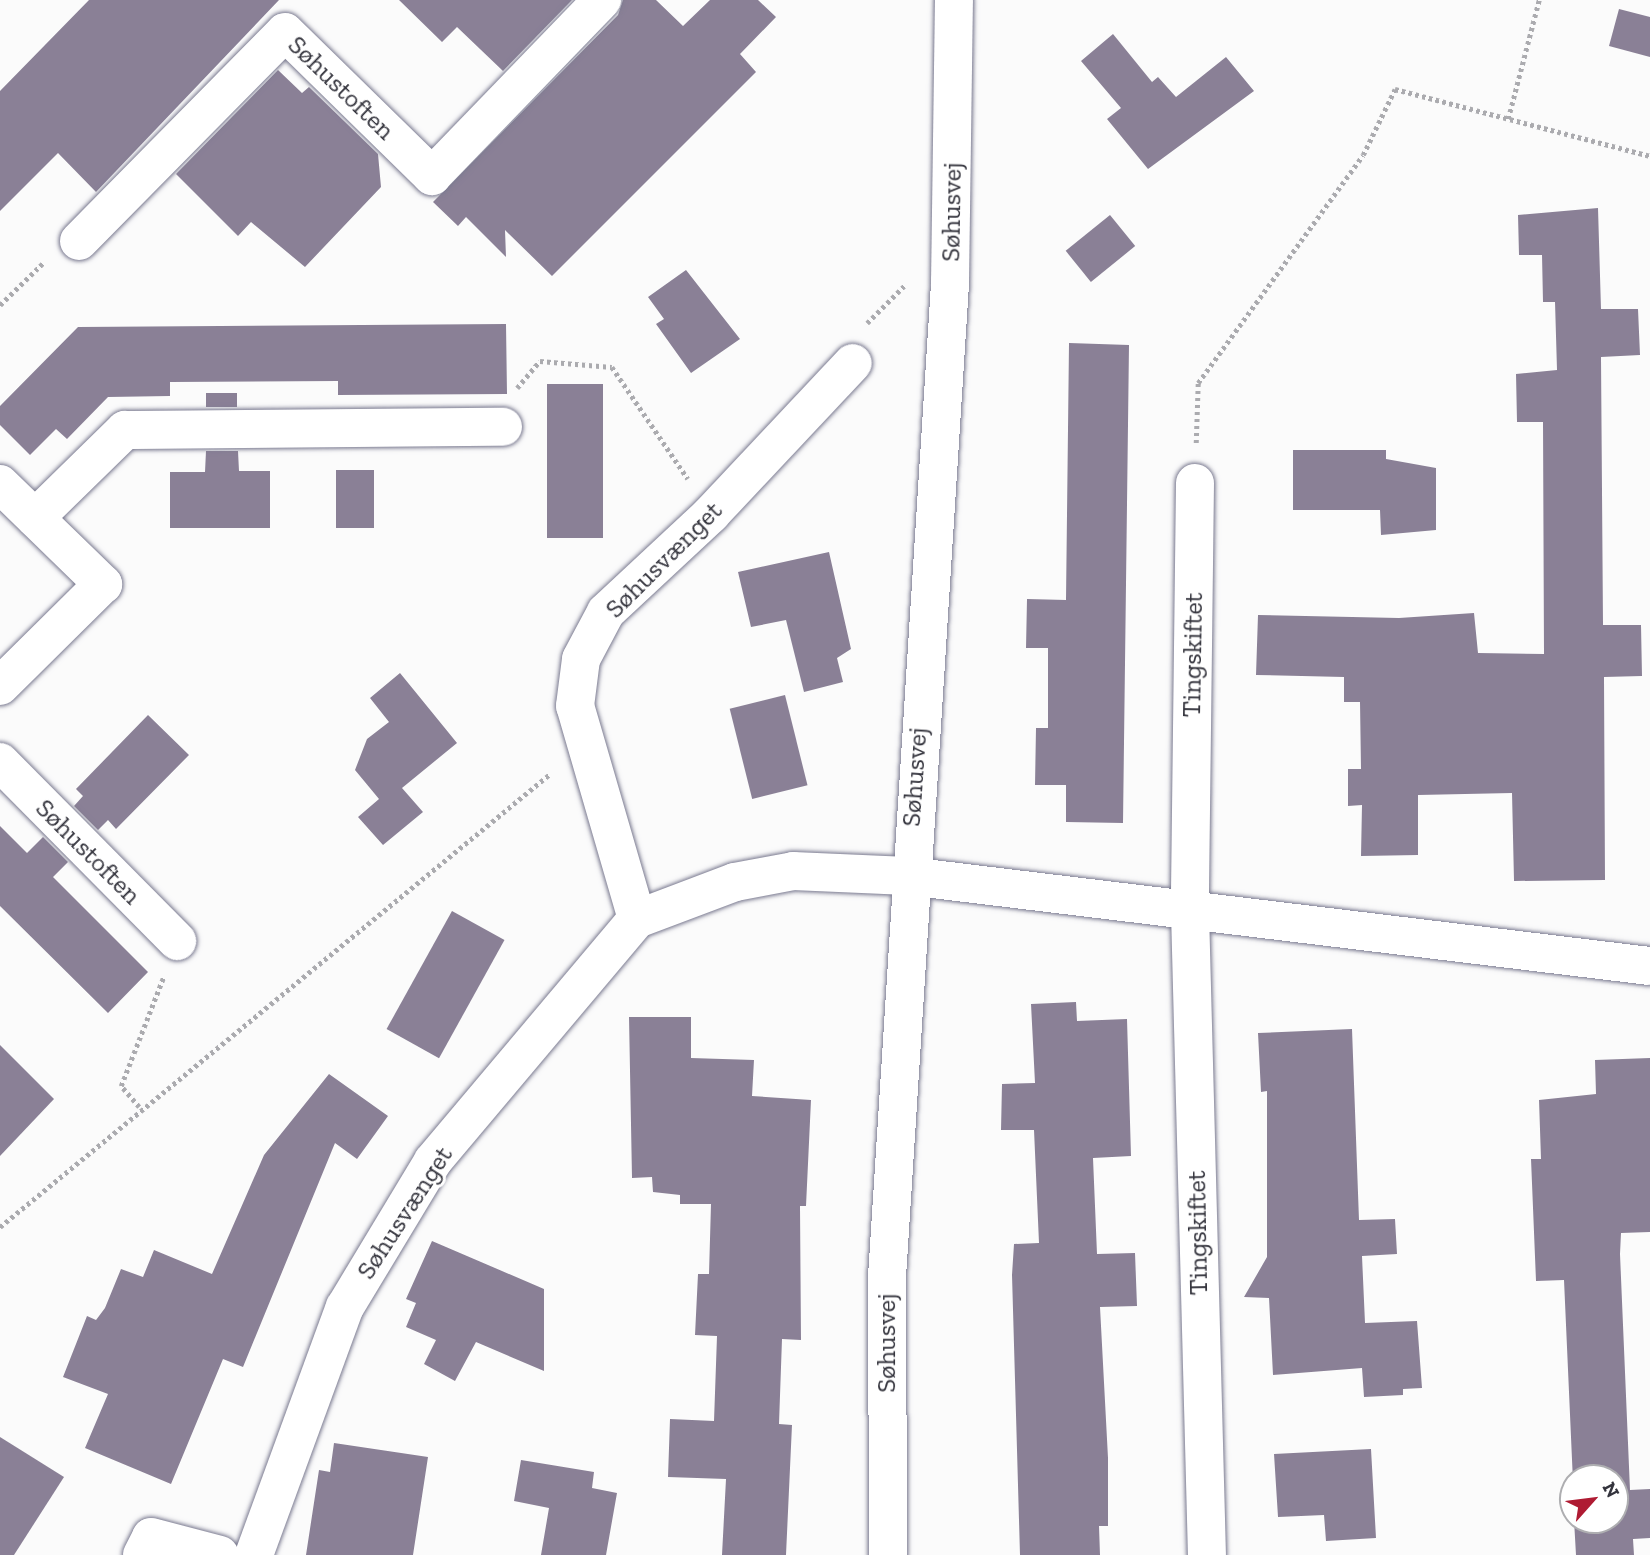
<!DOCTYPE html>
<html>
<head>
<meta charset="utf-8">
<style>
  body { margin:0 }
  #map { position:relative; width:1650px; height:1555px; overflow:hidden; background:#fbfbfb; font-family:"Zilla Slab",serif }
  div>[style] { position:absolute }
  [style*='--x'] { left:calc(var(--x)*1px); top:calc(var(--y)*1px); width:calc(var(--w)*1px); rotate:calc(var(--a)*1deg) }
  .building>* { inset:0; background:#8a8096; transform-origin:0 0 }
  .path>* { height:4.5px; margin-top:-2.25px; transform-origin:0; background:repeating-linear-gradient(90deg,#ababaf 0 3.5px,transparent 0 7px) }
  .roads { filter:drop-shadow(0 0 2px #7a7a90) drop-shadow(0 0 2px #7a7a90) }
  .minor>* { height:38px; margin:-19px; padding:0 19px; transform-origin:19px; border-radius:19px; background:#fff }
  .tertiary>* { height:38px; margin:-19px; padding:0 19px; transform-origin:19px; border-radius:19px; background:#fff }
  span { translate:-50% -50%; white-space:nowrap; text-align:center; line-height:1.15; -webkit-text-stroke:6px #fff; paint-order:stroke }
  .street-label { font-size:26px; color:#34343d }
  .north { position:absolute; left:1559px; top:1464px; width:70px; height:70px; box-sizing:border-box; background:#fff; border:2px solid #aeaeb1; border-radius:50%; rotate:62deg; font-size:19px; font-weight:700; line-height:28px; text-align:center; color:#34343d }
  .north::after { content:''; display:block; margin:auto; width:24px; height:32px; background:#af1b33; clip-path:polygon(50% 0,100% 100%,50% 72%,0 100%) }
</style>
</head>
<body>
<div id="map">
  <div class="building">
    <div style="clip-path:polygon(89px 0,279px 0,96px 192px,58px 153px,0 211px,0 91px)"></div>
    <div style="clip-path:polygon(399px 0,572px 0,503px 71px,457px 27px,442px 42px)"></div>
    <div style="clip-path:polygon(623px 0,656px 0,683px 26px,710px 0,758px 0,776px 17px,740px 54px,756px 72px,552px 276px,505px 230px,506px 257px,466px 217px,458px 226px,433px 202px,618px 15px)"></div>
    <div style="clip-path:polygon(1619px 9px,1650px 17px,1650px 57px,1609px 46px)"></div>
    <div style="clip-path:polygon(1113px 34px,1152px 82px,1158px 77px,1176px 97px,1226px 57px,1254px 91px,1148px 169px,1107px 119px,1121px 108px,1081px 61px)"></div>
    <div style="clip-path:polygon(278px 70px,302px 93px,309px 87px,378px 154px,381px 187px,305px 267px,251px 222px,238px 236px,176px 174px)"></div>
    <div style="clip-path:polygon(1598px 208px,1601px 309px,1638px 309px,1640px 355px,1601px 357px,1603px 625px,1641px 625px,1642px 676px,1604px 677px,1605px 880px,1514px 881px,1512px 793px,1418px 795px,1418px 855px,1361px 856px,1362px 805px,1348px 806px,1348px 769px,1361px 769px,1360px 702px,1344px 702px,1344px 677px,1256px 675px,1258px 615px,1399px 618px,1474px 613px,1478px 653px,1544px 654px,1543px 422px,1517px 422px,1516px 374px,1557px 370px,1555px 302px,1543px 302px,1542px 255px,1519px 255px,1518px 215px)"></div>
    <div style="left:1110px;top:215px;width:40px;height:57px;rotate:51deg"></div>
    <div style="clip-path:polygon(686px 270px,740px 339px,691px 373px,656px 324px,664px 319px,648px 297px)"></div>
    <div style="clip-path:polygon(506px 324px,507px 394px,338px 395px,338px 381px,170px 382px,170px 396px,108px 397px,67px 439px,56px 429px,30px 455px,0 425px,0 406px,78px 327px)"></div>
    <div style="clip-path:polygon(1069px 343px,1129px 345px,1123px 823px,1066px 822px,1066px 785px,1035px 785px,1036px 728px,1048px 728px,1048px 648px,1026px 648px,1027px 599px,1066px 600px)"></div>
    <div style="left:547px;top:384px;width:56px;height:154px"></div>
    <div style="left:206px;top:393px;width:31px;height:14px"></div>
    <div style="clip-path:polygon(1293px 450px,1386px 450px,1386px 459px,1436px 468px,1436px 530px,1381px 535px,1380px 510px,1293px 510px)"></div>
    <div style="clip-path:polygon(206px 451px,238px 451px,239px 471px,270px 471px,270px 528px,170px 528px,170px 472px,205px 472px)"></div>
    <div style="left:336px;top:470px;width:38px;height:58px"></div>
    <div style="clip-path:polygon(829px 552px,851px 649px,837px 658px,843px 682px,804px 692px,786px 620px,751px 627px,738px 572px)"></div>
    <div style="clip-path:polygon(400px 673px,457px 743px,402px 788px,423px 812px,383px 845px,358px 817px,379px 799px,355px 770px,367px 739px,389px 722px,370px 698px)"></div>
    <div style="left:785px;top:695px;width:93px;height:57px;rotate:76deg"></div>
    <div style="clip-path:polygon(148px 715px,189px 755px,116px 829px,108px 820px,98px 830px,74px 806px,83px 796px,76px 789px)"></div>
    <div style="clip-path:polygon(0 826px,27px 853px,43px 837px,68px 862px,53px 877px,148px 972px,108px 1013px,0 906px)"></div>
    <div style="left:452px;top:911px;width:60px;height:135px;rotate:29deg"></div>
    <div style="clip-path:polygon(1076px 1002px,1077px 1021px,1127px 1019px,1131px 1156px,1093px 1158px,1097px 1254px,1135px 1253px,1137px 1306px,1100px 1307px,1108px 1458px,1108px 1526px,1099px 1526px,1100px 1555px,1020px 1555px,1012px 1275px,1014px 1244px,1039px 1243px,1034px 1130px,1001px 1130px,1002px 1084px,1035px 1083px,1031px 1004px)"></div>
    <div style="clip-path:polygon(629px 1017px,691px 1017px,691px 1058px,754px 1060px,752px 1096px,811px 1100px,806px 1206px,800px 1206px,801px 1340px,782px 1339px,779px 1424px,792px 1425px,786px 1555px,722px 1555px,726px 1479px,668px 1477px,670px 1419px,714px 1421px,717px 1336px,695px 1335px,698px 1274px,709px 1274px,711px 1204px,680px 1204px,680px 1195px,653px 1192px,652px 1177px,632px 1178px)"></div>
    <div style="clip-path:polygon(1352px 1029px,1359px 1220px,1395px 1219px,1397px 1254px,1362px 1256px,1365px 1323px,1417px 1321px,1422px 1388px,1403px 1389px,1403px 1395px,1364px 1397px,1362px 1368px,1273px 1375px,1269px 1298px,1244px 1297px,1267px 1257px,1267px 1091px,1261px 1092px,1258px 1033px)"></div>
    <div style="clip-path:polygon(0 1045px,54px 1099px,0 1156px)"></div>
    <div style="clip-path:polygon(1650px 1058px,1650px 1232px,1621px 1233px,1620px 1254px,1630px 1490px,1650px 1489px,1650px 1538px,1633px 1539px,1634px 1555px,1576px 1555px,1574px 1520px,1615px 1520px,1615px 1478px,1573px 1482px,1564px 1280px,1536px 1281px,1531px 1159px,1541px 1159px,1539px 1100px,1596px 1094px,1595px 1060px)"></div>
    <div style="clip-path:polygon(329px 1074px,388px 1116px,357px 1159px,335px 1143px,243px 1367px,223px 1359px,171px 1484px,85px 1448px,108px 1394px,63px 1377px,87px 1316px,96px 1320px,105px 1308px,121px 1269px,143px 1277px,154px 1250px,212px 1274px,264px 1155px)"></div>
    <div style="clip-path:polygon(432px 1241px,544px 1289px,544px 1371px,476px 1342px,455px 1381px,424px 1364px,436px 1340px,406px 1327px,416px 1303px,406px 1299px)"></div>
    <div style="clip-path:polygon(0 1437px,64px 1477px,14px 1555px,0 1555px)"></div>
    <div style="clip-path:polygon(334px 1443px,428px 1457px,413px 1555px,306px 1555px,319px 1470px,330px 1472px)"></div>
    <div style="clip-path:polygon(1371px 1449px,1376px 1538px,1326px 1541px,1324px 1515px,1278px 1517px,1274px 1454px)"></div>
    <div style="clip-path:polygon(521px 1460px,594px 1472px,592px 1488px,617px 1493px,606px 1555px,541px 1555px,549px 1508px,514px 1501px)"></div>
  </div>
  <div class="path">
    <div style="--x:1508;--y:119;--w:123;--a:-75.4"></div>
    <div style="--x:0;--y:305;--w:60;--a:-44.3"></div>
    <div style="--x:867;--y:323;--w:55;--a:-45"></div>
    <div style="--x:517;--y:388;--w:35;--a:-50"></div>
    <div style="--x:540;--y:361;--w:72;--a:4.8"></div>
    <div style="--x:612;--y:367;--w:135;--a:55.8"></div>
    <div style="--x:1196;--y:443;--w:60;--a:-88.1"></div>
    <div style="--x:1198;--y:383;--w:281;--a:-54.1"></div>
    <div style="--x:1363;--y:155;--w:73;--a:-64.1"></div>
    <div style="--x:1395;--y:89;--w:264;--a:14.7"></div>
    <div style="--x:139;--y:1107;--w:28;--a:-131"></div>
    <div style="--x:121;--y:1086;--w:116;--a:-68.7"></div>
    <div style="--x:0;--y:1227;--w:713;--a:-39.48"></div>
  </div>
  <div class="roads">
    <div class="minor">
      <div style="--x:79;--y:241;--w:293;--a:-45.4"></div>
      <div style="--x:285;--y:32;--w:206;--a:44.4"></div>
      <div style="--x:432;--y:176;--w:245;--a:-46"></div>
      <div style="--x:1195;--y:483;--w:429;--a:90.7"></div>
      <div style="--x:1190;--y:912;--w:643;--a:88.49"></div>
      <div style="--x:0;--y:484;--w:144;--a:44.2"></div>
      <div style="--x:103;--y:584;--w:145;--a:135.3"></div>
      <div style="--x:35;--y:518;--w:126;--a:-44.4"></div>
      <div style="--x:125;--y:430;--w:378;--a:-0.5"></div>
      <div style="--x:0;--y:762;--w:252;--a:45.3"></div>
      <div style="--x:637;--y:919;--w:222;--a:-106.2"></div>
      <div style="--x:575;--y:706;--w:47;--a:-82.7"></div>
      <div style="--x:581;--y:659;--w:53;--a:-62"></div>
      <div style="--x:606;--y:612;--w:144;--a:-43"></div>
      <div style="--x:711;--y:514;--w:207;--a:-46.8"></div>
      <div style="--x:142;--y:1555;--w:20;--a:-63"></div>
      <div style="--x:151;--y:1537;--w:71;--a:14.6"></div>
      <div style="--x:254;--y:1555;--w:264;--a:-69.9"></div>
      <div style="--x:345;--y:1307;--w:170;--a:-58.9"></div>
      <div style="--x:433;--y:1161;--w:317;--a:-49.9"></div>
      <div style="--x:637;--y:919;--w:105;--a:-20.7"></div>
      <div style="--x:735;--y:882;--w:59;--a:-10.7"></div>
      <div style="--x:793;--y:871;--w:115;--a:2.5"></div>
      <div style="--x:908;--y:876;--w:747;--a:6.92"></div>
    </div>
    <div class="tertiary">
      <div style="--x:888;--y:1555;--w:278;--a:-90.2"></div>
      <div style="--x:887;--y:1277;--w:996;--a:-86.37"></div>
      <div style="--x:950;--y:283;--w:283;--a:-89.2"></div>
    </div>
  </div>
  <div class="street-label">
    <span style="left:341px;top:88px;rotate:44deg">Søhustoften</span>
    <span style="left:952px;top:212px;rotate:-89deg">Søhusvej</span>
    <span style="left:664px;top:560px;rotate:-45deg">Søhusvænget</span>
    <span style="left:1193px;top:655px;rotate:-89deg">Tingskiftet</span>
    <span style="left:915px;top:777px;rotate:-86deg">Søhusvej</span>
    <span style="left:88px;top:852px;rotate:45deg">Søhustoften</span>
    <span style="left:405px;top:1213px;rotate:-57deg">Søhusvænget</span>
    <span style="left:1198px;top:1233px;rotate:-91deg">Tingskiftet</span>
    <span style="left:887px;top:1343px;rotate:-90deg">Søhusvej</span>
  </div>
  <div class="north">N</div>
</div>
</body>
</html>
